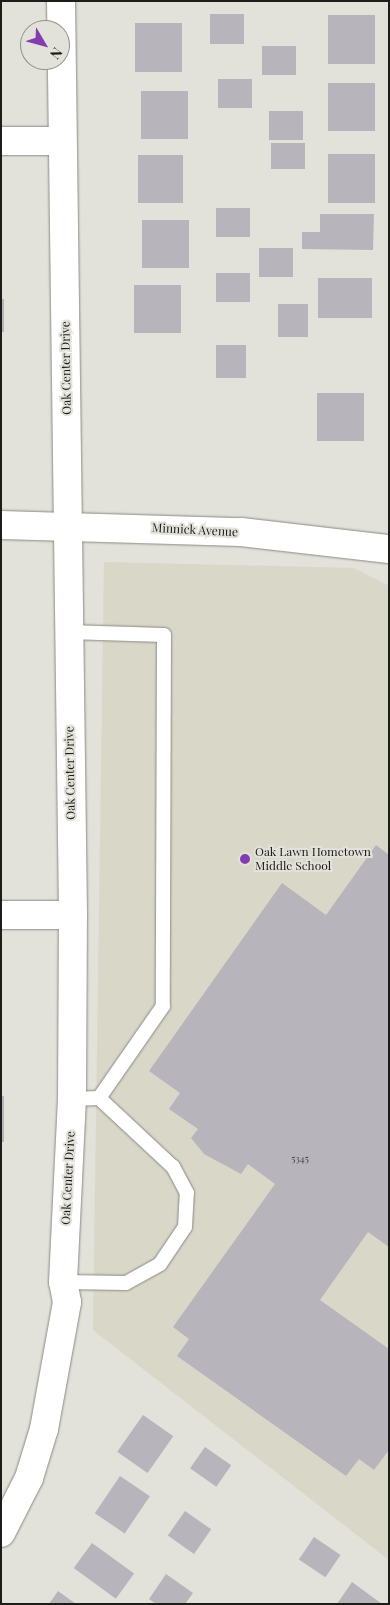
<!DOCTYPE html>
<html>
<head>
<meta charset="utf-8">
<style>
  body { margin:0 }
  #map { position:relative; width:390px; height:1605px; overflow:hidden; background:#e2e1da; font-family:"Playfair Display",serif }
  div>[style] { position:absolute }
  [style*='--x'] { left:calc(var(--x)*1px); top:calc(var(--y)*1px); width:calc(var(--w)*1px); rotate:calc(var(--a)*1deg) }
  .built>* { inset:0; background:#d9d7c8 }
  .building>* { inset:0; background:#b8b4bb; transform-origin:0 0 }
  .roads { filter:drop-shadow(0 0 1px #8b8a83) drop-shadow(0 0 1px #8b8a83) }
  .service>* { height:14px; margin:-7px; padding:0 7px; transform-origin:7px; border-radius:7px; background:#fff }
  .minor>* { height:28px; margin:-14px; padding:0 14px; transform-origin:14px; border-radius:14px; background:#fff }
  .dots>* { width:14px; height:14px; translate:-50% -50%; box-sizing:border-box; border:2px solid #e2e1da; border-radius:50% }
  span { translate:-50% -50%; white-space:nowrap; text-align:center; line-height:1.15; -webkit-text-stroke:4px #e2e1da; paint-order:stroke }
  .number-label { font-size:10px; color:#444242 }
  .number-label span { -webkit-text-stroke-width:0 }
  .street-label { font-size:12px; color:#1d1c19 }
  .poi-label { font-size:12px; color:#1d1c19 }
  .left { translate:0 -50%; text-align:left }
  .frame { position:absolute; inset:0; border:2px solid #1d1c19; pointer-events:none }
  .north { position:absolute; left:20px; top:20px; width:50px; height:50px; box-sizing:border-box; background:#e2e1da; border:1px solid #93928d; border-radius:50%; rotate:127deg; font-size:14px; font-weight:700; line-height:20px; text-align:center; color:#1d1c19 }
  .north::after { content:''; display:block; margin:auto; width:18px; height:22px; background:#843db0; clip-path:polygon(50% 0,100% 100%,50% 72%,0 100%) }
</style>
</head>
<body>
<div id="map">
  <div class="built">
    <div style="clip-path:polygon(104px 562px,354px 568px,389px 586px,389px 1560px,93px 1330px)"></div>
  </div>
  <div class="building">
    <div style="left:244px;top:14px;width:30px;height:34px;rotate:90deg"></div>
    <div style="left:328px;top:15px;width:47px;height:49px"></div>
    <div style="left:135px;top:23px;width:47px;height:49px"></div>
    <div style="left:262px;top:46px;width:34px;height:29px"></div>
    <div style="left:218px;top:79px;width:34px;height:29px"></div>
    <div style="left:328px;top:83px;width:47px;height:48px"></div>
    <div style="left:141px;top:91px;width:47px;height:48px"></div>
    <div style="left:269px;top:111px;width:34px;height:29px"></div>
    <div style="left:271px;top:143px;width:34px;height:26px"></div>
    <div style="left:328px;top:154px;width:47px;height:49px"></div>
    <div style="left:138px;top:155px;width:45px;height:48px"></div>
    <div style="left:216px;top:208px;width:34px;height:29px"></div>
    <div style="clip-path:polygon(320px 214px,374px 214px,373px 250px,302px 249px,302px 232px,320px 232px)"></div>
    <div style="left:142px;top:220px;width:47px;height:48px"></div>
    <div style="left:259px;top:248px;width:34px;height:29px"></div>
    <div style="left:216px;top:273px;width:34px;height:29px"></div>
    <div style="left:318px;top:278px;width:54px;height:40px"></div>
    <div style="left:134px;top:285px;width:47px;height:48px"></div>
    <div style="left:1px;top:299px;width:3px;height:33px"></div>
    <div style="left:278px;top:304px;width:30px;height:33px"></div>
    <div style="left:216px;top:345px;width:30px;height:33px"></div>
    <div style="left:317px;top:393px;width:47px;height:48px"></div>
    <div style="clip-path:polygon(376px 845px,389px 855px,389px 1247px,368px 1232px,320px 1300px,389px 1349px,389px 1450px,374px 1470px,359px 1459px,346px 1476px,177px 1356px,189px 1339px,173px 1327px,275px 1184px,248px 1164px,241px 1174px,204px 1154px,191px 1138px,198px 1129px,169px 1109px,180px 1093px,149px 1071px,282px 883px,326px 915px)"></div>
    <div style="left:1px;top:1096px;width:3px;height:46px"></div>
    <div style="left:143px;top:1415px;width:37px;height:45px;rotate:35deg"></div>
    <div style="left:205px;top:1447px;width:32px;height:26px;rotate:35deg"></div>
    <div style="left:120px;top:1476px;width:36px;height:45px;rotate:34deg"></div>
    <div style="left:185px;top:1511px;width:32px;height:30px;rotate:35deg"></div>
    <div style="left:314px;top:1537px;width:32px;height:27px;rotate:34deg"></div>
    <div style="left:92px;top:1543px;width:52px;height:31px;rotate:36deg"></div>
    <div style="clip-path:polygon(166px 1574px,193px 1593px,185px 1604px,156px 1604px,149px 1599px)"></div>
    <div style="clip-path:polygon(352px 1582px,382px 1604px,337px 1604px)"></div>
    <div style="clip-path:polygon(58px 1591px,76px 1604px,49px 1604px)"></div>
  </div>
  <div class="roads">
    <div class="service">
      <div style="--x:67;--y:632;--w:97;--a:1.8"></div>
      <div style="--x:164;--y:635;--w:371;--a:90.2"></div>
      <div style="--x:163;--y:1006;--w:112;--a:124.8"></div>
      <div style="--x:63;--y:1282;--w:63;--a:0.9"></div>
      <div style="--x:126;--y:1283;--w:39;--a:-29"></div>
      <div style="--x:160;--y:1264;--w:45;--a:-56"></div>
      <div style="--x:185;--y:1227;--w:34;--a:-87"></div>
      <div style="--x:187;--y:1193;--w:30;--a:-118"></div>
      <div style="--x:173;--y:1167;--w:101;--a:-137"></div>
      <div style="--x:99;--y:1098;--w:27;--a:178"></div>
    </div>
    <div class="minor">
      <div style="--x:1;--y:141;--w:60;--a:0"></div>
      <div style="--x:1;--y:525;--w:240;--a:1.7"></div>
      <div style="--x:241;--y:532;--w:149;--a:6.6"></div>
      <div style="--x:1;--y:915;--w:72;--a:0"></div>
      <div style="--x:1;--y:1533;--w:62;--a:-63"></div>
      <div style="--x:29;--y:1478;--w:51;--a:-73"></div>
      <div style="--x:44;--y:1429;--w:129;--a:-79.7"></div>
      <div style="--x:67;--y:1302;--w:20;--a:-101"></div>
      <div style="--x:63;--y:1282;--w:183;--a:-87.2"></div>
      <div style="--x:72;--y:1099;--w:184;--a:-89.7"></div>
      <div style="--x:73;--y:915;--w:914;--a:-90.75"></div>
    </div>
  </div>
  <div class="dots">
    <div style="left:245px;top:859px;background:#843db0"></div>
  </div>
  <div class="number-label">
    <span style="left:300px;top:1159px">5345</span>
  </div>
  <div class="street-label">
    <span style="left:66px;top:368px;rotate:-91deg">Oak Center Drive</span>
    <span style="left:195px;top:530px;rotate:3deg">Minnick Avenue</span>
    <span style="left:70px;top:773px;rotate:-91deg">Oak Center Drive</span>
    <span style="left:68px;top:1178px;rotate:-87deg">Oak Center Drive</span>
  </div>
  <div class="poi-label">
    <span class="left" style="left:255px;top:859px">Oak Lawn Hometown<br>Middle School</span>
  </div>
  <div class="frame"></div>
  <div class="north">N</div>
</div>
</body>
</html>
